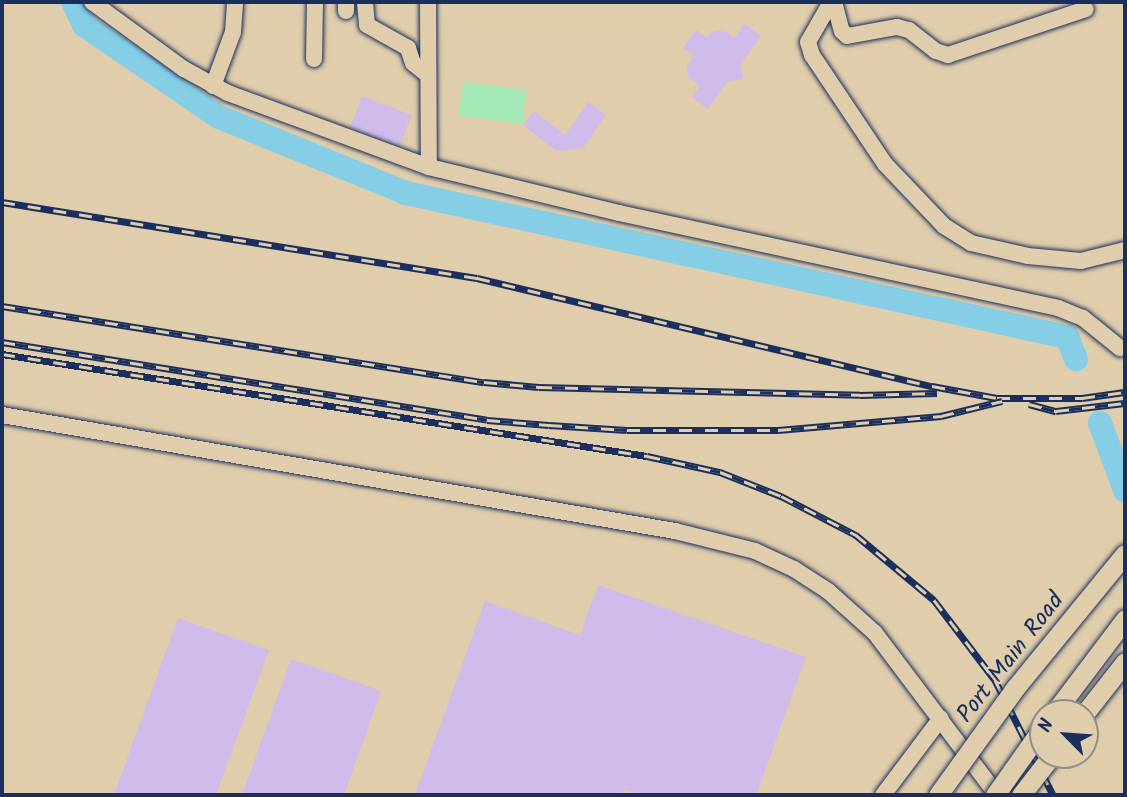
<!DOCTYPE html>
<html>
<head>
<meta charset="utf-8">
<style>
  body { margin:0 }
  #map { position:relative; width:1127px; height:797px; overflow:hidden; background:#dfcdab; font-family:Kalam,sans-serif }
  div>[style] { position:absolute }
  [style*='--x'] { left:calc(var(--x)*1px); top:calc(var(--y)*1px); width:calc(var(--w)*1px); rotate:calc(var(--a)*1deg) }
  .green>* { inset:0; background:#a5eab6; transform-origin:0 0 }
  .river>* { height:24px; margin:-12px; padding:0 12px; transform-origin:12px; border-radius:12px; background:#85cee5 }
  .building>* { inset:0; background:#d0bbeb; transform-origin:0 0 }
  .roads { filter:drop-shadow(0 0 2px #1b2f5e) drop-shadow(0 0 2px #1b2f5e) }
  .minor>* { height:16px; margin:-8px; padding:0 8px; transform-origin:8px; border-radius:8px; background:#dfcdab }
  .major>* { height:19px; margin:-9.5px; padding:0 9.5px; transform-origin:9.5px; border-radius:9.5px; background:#dfcdab }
  .rail>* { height:7px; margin-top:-3.5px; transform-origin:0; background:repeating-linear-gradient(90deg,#dfcdab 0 13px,#1b2f5e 0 26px); box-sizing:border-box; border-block:2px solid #1b2f5e }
  .bridges { filter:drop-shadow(0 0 2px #1b2f5e) drop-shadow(0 0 2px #1b2f5e) }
  .major-bridge>* { height:19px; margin:-9.5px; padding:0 9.5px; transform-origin:9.5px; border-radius:9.5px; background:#dfcdab }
  span { translate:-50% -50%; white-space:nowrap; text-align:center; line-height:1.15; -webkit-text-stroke:5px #dfcdab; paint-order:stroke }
  .street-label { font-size:24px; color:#1b2f5e }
  .frame { position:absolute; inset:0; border:4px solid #1b2f5e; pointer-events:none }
  .north { position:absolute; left:1029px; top:699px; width:70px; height:70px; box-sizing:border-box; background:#dfcdab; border:2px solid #918e8c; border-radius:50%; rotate:295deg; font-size:19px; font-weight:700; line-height:28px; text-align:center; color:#1b2f5e }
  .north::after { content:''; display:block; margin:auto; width:24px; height:32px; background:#1b2f5e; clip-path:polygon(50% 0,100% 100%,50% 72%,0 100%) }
</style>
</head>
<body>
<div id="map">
  <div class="green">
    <div style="left:463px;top:82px;width:64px;height:34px;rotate:7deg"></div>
  </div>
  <div class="river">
    <div style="--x:73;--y:2;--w:25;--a:64"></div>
    <div style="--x:84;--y:25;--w:163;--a:34.3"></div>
    <div style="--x:219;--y:117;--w:202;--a:22.1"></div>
    <div style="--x:406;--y:193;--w:677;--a:12.29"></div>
    <div style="--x:1067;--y:337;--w:24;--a:68"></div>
    <div style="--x:1100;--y:423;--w:72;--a:69.5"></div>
  </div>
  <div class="building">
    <div style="clip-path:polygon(744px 24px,761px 36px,740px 65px,743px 79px,728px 81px,708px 109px,692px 97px,700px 86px,689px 78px,687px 66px,694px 56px,683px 48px,696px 30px,707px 38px,712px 32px,723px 30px,734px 38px)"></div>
    <div style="left:362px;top:96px;width:53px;height:33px;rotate:21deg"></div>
    <div style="clip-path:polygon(588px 102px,606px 115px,583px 148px,556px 151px,523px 125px,534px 111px,565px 135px)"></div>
    <div style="clip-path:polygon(598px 585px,806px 657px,756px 795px,641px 795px,624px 789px,621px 795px,415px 795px,485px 601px,580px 635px)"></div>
    <div style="clip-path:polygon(178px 618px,269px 650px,216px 795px,114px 795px)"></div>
    <div style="clip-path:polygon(291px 659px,381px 691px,344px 795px,242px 795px)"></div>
  </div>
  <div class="roads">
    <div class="minor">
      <div style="--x:92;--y:2;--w:114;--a:36.1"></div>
      <div style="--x:184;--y:69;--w:50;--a:28.6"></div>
      <div style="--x:228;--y:93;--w:214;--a:20.2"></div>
      <div style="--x:429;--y:167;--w:195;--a:13.6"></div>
      <div style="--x:619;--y:213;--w:449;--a:12.2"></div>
      <div style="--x:1058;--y:308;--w:27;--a:22"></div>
      <div style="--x:1083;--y:318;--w:48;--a:39"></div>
      <div style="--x:346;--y:2;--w:9;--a:90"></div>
      <div style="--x:365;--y:2;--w:23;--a:85"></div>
      <div style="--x:367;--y:25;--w:47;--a:29.3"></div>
      <div style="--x:408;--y:48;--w:16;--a:72"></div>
      <div style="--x:413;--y:63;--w:19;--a:39"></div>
      <div style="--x:428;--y:2;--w:165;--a:89.7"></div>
      <div style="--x:831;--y:2;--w:46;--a:119.9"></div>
      <div style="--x:808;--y:42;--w:14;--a:73"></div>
      <div style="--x:812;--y:55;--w:131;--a:56.2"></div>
      <div style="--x:885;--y:164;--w:86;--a:46.4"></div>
      <div style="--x:944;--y:226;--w:32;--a:32"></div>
      <div style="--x:971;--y:243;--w:58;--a:12.8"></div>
      <div style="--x:1028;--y:256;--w:53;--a:5.4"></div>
      <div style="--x:1081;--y:261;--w:45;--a:-14"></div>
      <div style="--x:834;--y:2;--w:30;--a:75"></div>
      <div style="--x:842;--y:31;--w:7;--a:45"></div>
      <div style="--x:847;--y:36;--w:51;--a:-10.2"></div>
      <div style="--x:897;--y:27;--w:12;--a:14"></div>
      <div style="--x:909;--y:30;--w:34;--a:38"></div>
      <div style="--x:936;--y:51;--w:13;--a:18"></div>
      <div style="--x:948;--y:55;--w:145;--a:-18.4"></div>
      <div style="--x:314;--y:59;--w:57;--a:-89"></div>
      <div style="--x:213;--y:86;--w:58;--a:-69.7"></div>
      <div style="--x:233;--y:32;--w:30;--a:-86"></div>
      <div style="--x:2;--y:415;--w:683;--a:9.78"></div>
      <div style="--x:675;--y:531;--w:82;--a:14"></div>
      <div style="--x:755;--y:551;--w:43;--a:24.8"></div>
      <div style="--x:794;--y:569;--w:40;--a:32.9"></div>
      <div style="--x:828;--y:591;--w:63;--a:41.8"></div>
      <div style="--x:875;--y:633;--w:203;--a:53"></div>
      <div style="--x:883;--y:795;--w:96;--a:-53"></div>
    </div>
    <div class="major">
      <div style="--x:1054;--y:713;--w:118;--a:-52.9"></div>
      <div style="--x:1085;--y:713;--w:65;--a:-51.9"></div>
    </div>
  </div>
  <div class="rail">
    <div style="--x:2;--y:202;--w:481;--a:9.1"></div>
    <div style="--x:477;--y:278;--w:468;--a:13.4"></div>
    <div style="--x:932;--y:386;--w:66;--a:10.5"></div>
    <div style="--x:997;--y:398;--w:85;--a:0"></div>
    <div style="--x:1082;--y:398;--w:43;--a:-7.9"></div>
    <div style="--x:2;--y:306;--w:488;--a:9"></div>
    <div style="--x:484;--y:382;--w:55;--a:5.2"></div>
    <div style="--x:539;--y:387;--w:321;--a:1.4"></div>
    <div style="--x:860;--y:395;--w:77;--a:-1.5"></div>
    <div style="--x:2;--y:342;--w:491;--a:9.1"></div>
    <div style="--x:487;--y:420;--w:62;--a:4.6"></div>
    <div style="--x:549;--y:425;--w:78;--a:3.7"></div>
    <div style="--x:627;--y:430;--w:151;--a:0"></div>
    <div style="--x:778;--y:430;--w:164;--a:-4.9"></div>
    <div style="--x:941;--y:416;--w:63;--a:-13.8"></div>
    <div style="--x:2;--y:354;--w:653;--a:8.99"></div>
    <div style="--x:647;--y:456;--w:75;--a:12.4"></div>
    <div style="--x:720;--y:472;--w:66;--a:21.5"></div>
    <div style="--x:781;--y:496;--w:85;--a:27.5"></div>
    <div style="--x:856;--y:535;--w:102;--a:39.8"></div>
    <div style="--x:934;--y:600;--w:101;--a:52.7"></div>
    <div style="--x:995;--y:680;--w:129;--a:63.2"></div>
    <div style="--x:1029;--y:404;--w:28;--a:15"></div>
    <div style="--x:1056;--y:411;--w:69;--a:-6.6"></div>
  </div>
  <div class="bridges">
    <div class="major-bridge">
      <div style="--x:938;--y:795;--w:133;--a:-54.2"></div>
      <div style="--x:1016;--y:687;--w:172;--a:-50.7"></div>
      <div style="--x:995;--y:795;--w:83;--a:-54.8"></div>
      <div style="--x:1021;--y:795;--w:51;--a:-52.2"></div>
    </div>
  </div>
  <div class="street-label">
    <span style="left:1011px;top:658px;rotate:-52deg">Port Main Road</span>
  </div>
  <div class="frame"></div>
  <div class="north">N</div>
</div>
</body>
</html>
